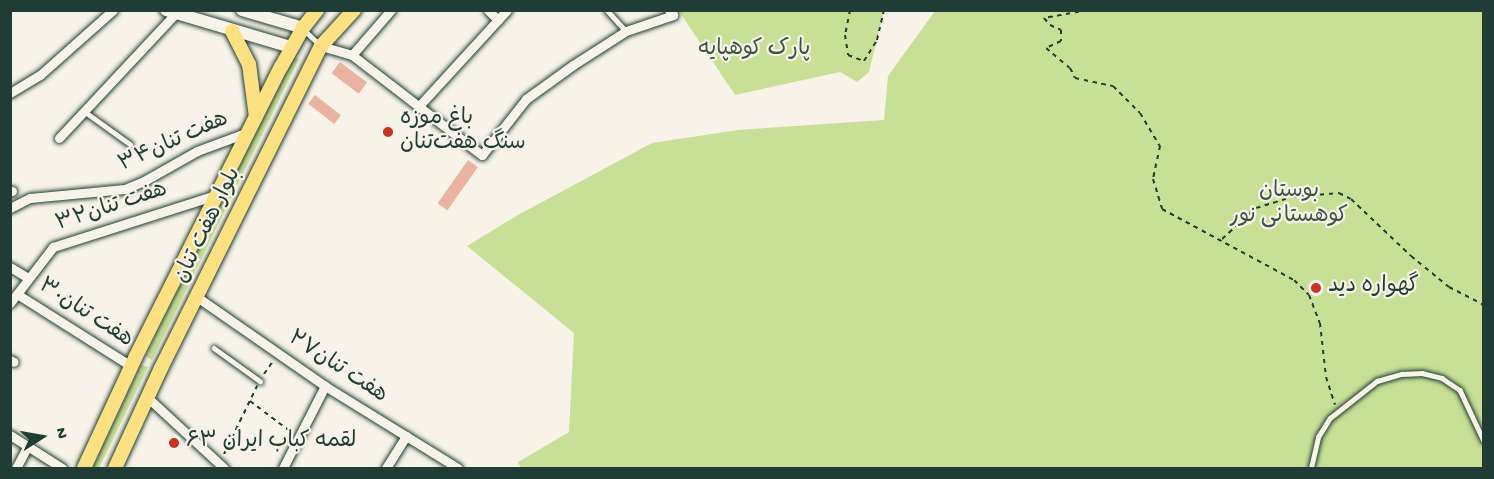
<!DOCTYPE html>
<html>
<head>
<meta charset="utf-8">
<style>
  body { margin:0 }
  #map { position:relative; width:1494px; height:479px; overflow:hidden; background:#f7f3e8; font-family:"Gochi Hand","Playpen Sans Arabic",sans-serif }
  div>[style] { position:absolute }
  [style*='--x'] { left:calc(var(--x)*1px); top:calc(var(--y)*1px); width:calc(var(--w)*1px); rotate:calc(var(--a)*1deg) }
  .green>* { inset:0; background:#c8e096 }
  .building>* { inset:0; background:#eab3a0; transform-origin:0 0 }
  .path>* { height:2px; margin-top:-1px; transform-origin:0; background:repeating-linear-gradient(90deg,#1f3d34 0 4.5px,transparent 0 9px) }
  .roads { filter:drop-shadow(0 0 2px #1f3d34) drop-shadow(0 0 2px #1f3d34) }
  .lane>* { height:4.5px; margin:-2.25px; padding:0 2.25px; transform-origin:2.25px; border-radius:2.25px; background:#f7f3e8 }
  .street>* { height:9px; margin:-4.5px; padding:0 4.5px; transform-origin:4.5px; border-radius:4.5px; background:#f7f3e8 }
  .secondary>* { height:12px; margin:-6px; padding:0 6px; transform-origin:6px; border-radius:6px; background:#f7f3e8 }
  .primary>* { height:14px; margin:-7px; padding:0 7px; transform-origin:7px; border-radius:7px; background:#fde080 }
  .dots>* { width:16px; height:16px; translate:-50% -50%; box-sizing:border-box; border:3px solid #f7f3e8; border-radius:50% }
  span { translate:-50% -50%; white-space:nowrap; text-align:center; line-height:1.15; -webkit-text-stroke:4.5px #f7f3e8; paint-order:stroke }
  .park-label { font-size:22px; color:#385543 }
  .poi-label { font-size:22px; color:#1f3d34 }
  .left { translate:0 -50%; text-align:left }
  .street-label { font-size:22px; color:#1f3d34 }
  .frame { position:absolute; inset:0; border:12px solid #1f3d34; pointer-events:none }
  .north { position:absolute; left:12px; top:407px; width:60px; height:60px; -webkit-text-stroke:4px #f7f3e8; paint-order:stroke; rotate:79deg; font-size:16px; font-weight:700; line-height:24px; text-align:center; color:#1f3d34 }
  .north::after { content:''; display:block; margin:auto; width:21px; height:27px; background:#1f3d34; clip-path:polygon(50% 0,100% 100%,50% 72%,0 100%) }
</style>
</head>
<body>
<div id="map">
  <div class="green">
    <div style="clip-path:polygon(679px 11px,884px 11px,869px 72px,857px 82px,840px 72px,735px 95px)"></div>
    <div style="clip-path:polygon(935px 11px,1483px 11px,1483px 468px,521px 468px,518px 462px,569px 432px,574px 333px,467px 246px,518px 215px,652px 143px,738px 130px,884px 120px,888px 76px)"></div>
    <div style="clip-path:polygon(294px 57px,299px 59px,152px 360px,146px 356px,165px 316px)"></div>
    <div style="clip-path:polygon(141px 365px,148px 367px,99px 468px,93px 468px)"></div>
  </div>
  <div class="building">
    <div style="left:340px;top:62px;width:34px;height:14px;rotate:37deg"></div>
    <div style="left:315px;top:95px;width:33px;height:11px;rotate:38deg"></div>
    <div style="left:468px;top:160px;width:12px;height:53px;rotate:35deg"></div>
  </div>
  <div class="path">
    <div style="--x:850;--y:10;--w:25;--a:101"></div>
    <div style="--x:845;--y:35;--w:20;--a:81"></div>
    <div style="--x:848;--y:55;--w:17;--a:21"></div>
    <div style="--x:864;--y:61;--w:25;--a:-58"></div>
    <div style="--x:877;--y:40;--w:31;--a:-77"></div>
    <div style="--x:1088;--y:10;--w:45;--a:169.7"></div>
    <div style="--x:1044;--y:18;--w:9;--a:49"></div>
    <div style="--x:1050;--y:25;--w:12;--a:24"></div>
    <div style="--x:1061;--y:30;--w:11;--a:90"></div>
    <div style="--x:1061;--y:41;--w:17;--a:155"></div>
    <div style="--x:1046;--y:48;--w:31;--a:40"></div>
    <div style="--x:1070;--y:68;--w:11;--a:63"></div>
    <div style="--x:1075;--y:78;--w:39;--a:12"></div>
    <div style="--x:1113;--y:86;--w:38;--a:45"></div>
    <div style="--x:1140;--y:113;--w:39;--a:59"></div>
    <div style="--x:1160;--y:146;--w:34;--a:102"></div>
    <div style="--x:1153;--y:179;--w:31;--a:73"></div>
    <div style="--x:1162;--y:209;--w:150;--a:28.3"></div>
    <div style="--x:1294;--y:280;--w:21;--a:45"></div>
    <div style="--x:1309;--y:295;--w:30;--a:69"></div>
    <div style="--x:1320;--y:323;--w:54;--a:83.7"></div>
    <div style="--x:1326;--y:377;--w:29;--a:72"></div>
    <div style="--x:1222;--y:239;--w:46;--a:-42.4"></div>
    <div style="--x:1256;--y:208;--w:39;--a:-17"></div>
    <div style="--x:1293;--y:197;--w:46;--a:-5"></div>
    <div style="--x:1339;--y:193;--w:13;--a:27"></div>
    <div style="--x:1351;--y:199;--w:83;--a:43.5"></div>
    <div style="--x:1411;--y:256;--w:49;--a:39.2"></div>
    <div style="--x:1449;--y:287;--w:37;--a:27"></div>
    <div style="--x:1482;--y:304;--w:4;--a:63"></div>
    <div style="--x:264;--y:374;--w:16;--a:-55"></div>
    <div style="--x:250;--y:401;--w:51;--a:37.1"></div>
    <div style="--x:224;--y:454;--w:76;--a:-64.1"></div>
  </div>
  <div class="roads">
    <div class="lane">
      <div style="--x:607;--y:10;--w:28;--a:48"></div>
      <div style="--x:303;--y:29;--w:22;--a:43"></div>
      <div style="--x:84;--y:111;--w:57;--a:35.7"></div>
      <div style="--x:214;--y:348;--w:57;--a:35.7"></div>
      <div style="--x:1311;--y:468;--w:32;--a:-77"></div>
      <div style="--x:1318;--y:437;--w:22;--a:-58"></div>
      <div style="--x:1330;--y:418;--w:60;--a:-38.2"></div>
      <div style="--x:1377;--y:381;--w:26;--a:-16"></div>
      <div style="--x:1402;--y:374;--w:20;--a:-3"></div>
      <div style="--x:1422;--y:373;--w:21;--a:14"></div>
      <div style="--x:1442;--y:378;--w:22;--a:34"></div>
      <div style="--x:1460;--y:390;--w:56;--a:64.8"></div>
    </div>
    <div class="street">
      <div style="--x:488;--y:10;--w:14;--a:45"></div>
      <div style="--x:321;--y:46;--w:32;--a:16"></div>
      <div style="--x:352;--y:55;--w:164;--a:37.6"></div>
      <div style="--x:482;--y:155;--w:71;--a:-51.8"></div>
      <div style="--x:526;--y:99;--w:58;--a:-35.9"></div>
      <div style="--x:573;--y:65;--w:63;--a:-32.7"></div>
      <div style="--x:626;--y:31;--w:50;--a:-18.8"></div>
      <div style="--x:673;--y:15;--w:6;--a:-129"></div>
      <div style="--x:352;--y:55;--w:60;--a:-49.1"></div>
      <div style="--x:10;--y:93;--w:35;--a:-31"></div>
      <div style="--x:40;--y:75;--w:98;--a:-41.7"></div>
      <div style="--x:419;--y:106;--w:130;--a:-47.5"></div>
      <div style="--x:59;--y:138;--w:171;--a:-46.9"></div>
      <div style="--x:10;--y:191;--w:2;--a:0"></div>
      <div style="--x:10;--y:208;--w:22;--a:-27"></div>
      <div style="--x:30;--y:198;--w:95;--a:-5.4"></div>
      <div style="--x:125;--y:189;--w:21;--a:-23"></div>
      <div style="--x:144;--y:181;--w:61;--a:-29.5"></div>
      <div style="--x:197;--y:151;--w:54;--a:-20.4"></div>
      <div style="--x:10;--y:267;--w:21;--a:31"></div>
      <div style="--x:17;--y:294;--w:135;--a:32.3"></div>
      <div style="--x:197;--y:297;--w:156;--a:34.8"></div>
      <div style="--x:325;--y:386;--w:156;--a:31.7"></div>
      <div style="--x:10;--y:303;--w:71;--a:-52.5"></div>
      <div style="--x:53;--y:247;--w:171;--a:-17.7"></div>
      <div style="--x:10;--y:360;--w:4;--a:27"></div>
      <div style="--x:147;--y:397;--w:105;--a:42.7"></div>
      <div style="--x:10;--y:435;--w:62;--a:32.4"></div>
      <div style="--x:16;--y:468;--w:24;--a:-62"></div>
      <div style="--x:283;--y:468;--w:92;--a:-62.9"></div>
      <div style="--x:386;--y:468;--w:38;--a:-58"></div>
    </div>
    <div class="secondary">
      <div style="--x:166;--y:10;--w:130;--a:16.5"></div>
      <div style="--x:242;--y:10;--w:64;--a:16.4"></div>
    </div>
    <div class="primary">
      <div style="--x:232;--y:31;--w:37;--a:63"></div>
      <div style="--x:249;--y:64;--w:53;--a:82.5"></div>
      <div style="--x:84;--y:468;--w:123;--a:-65.1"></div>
      <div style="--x:136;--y:356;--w:323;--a:-63.4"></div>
      <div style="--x:281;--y:67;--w:45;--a:-60.6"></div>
      <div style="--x:303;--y:28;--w:23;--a:-52"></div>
      <div style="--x:115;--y:468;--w:110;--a:-65.3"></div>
      <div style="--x:161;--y:368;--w:360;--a:-63.6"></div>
      <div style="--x:321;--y:46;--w:49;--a:-47.5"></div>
    </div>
  </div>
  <div class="dots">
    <div style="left:388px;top:132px;background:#c8321e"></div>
    <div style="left:1316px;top:288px;background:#c8321e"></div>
    <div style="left:174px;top:443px;background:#c8321e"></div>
  </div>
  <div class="park-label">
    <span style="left:754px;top:51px">پارک کوهپایه</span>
    <span style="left:1289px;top:205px">بوستان<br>کوهستانی نور</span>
  </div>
  <div class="poi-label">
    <span class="left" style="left:400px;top:132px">باغ‌ موزه<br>سنگ هفت‌تنان</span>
    <span class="left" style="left:1328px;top:288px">گهواره دید</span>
    <span class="left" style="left:186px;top:443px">لقمه کباب ایران ۶۳</span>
  </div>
  <div class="street-label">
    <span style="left:174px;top:143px;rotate:-24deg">هفت تنان۳۴</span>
    <span style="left:112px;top:208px;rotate:-18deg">هفت تنان۳۲</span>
    <span style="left:209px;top:226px;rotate:-64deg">بلوار هفت تنان</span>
    <span style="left:85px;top:314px;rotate:33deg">هفت تنان۳۰</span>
    <span style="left:337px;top:368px;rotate:33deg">هفت تنان۲۷</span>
  </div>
  <div class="frame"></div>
  <div class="north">N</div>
</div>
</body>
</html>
